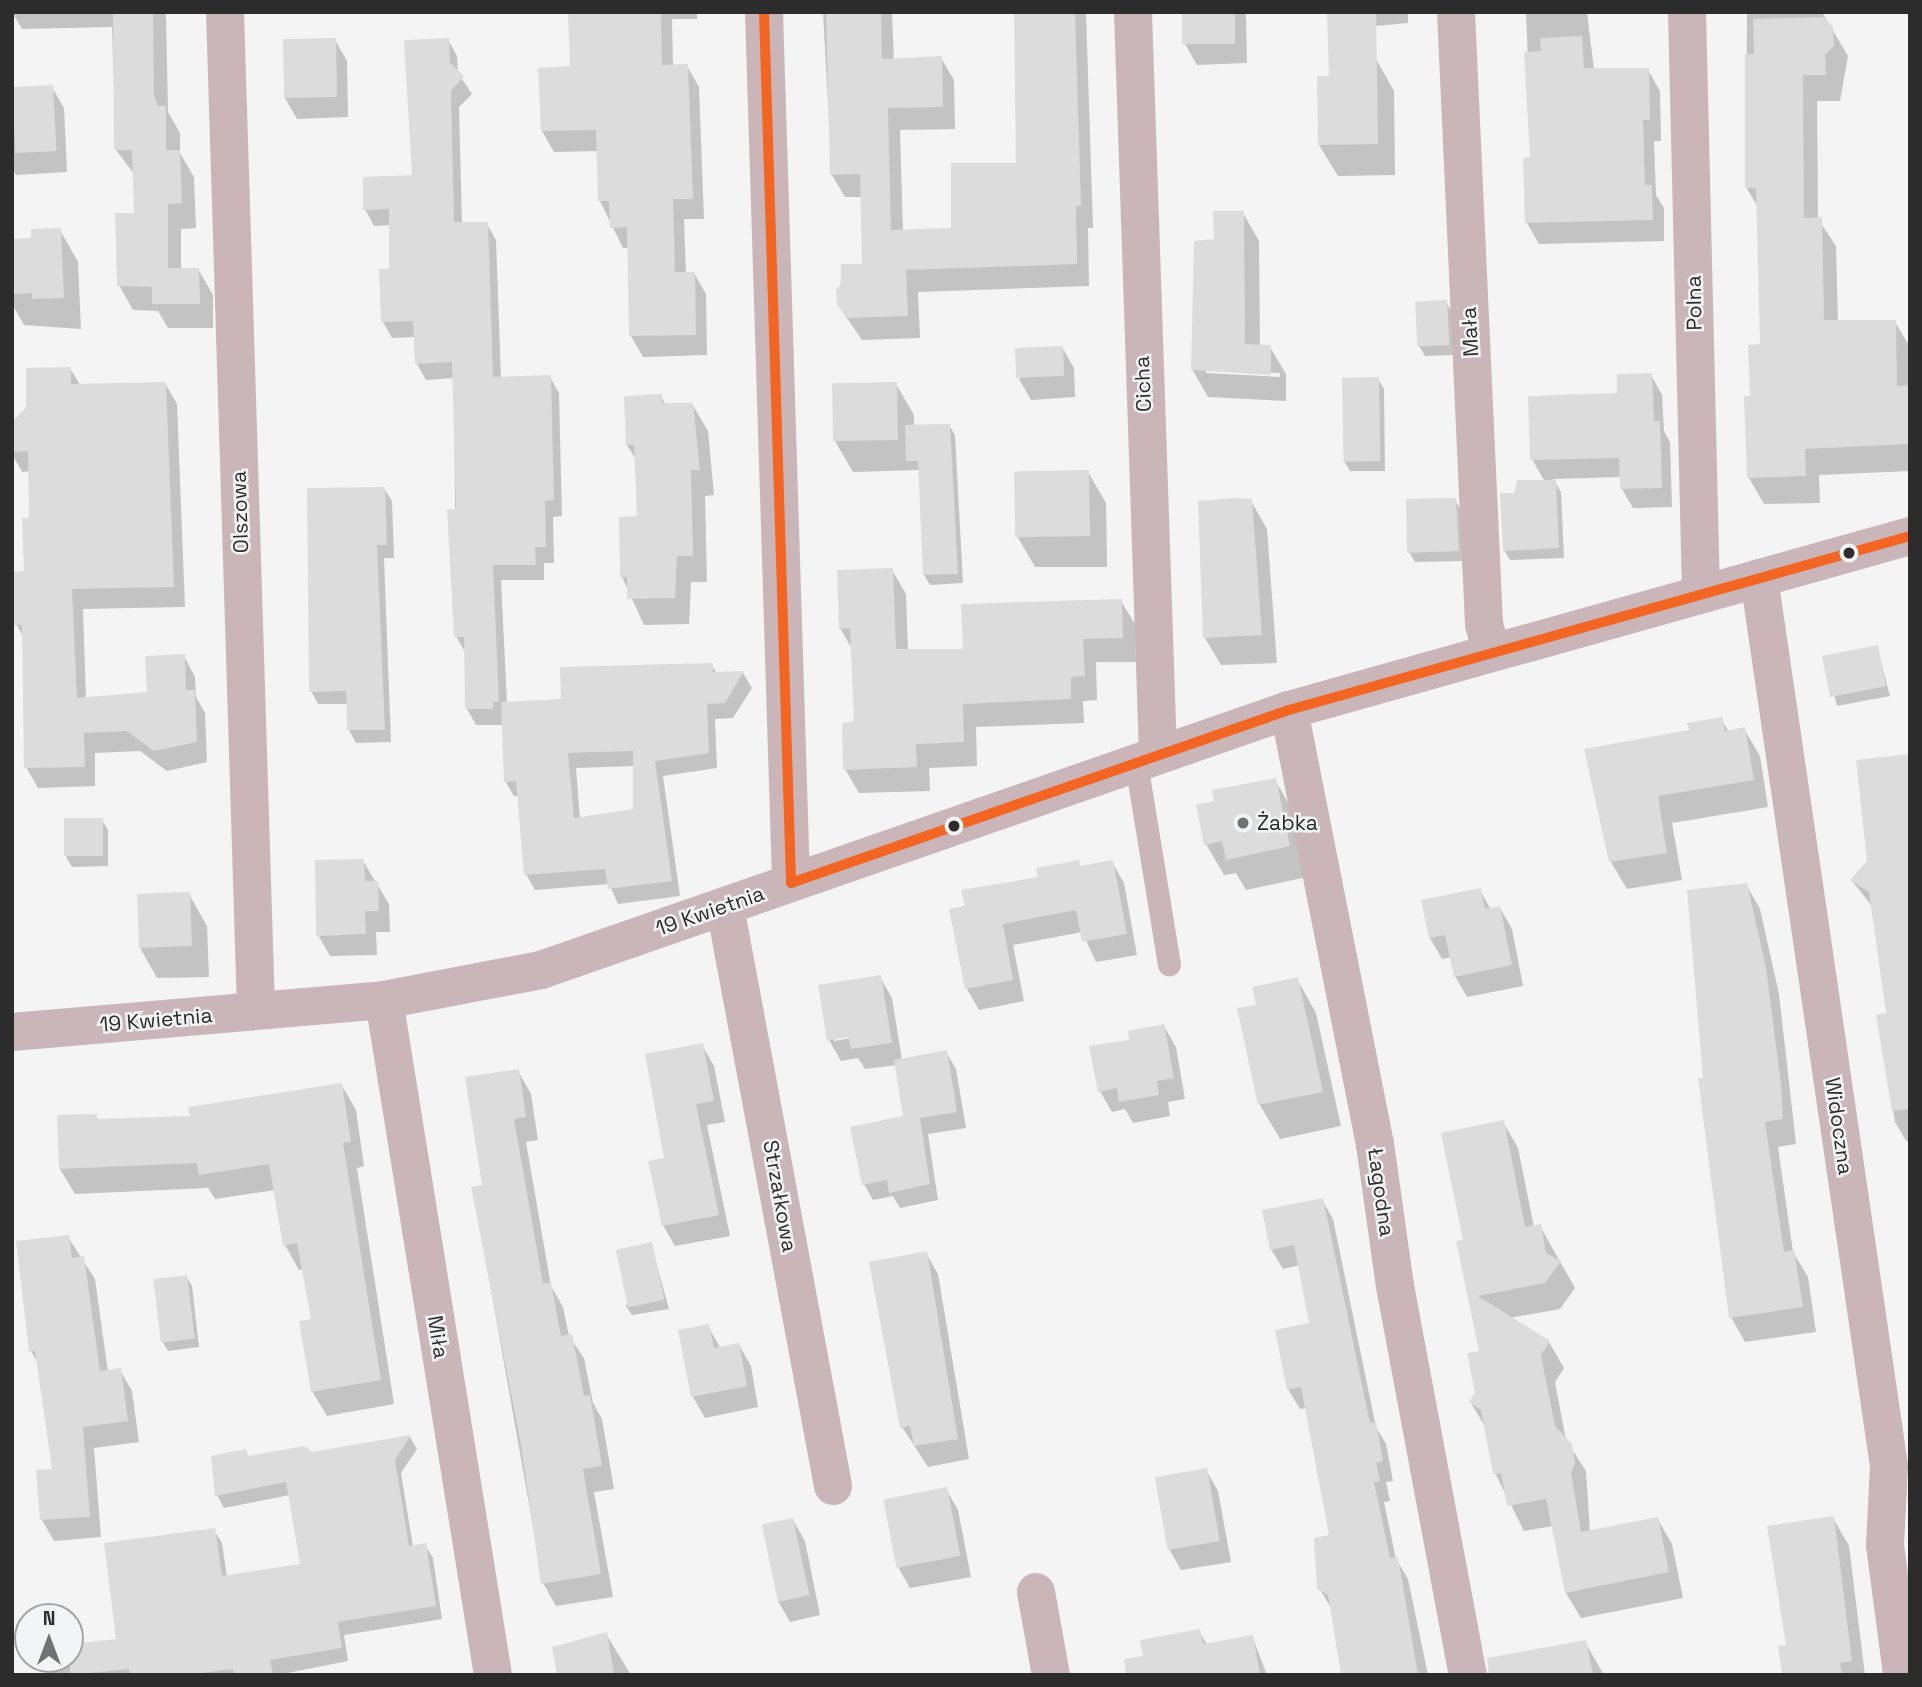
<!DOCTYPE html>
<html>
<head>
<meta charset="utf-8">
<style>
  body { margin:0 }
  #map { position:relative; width:1922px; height:1687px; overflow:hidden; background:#f4f4f5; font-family:"Space Grotesk",sans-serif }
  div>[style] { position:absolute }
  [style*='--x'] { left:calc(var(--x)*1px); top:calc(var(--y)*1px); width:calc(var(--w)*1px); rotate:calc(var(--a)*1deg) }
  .shadow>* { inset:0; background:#0003 }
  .building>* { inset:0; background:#dcdcdc; transform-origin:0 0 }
  .lane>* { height:23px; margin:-11.5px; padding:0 11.5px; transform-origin:11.5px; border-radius:11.5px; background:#cab5b9 }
  .street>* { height:38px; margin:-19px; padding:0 19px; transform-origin:19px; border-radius:19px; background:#cab5b9 }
  .bus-1>* { height:10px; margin:-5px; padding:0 5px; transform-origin:5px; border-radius:5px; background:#f26522 }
  .dots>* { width:19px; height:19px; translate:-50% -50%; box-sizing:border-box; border:4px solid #f3f4f6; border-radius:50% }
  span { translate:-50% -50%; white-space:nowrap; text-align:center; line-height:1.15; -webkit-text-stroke:5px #f3f4f6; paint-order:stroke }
  .street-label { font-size:21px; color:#2c2c2d }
  .poi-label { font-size:21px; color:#2c2c2d }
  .left { translate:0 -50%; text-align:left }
  .frame { position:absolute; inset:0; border:14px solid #2c2c2d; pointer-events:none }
  .north { position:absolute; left:14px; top:1603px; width:70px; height:70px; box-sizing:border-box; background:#f3f4f6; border:2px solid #a3a4a6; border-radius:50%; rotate:0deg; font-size:19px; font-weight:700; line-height:28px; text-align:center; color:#2c2c2d }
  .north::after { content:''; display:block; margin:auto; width:24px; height:32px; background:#727273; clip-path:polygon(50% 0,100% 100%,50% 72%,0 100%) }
</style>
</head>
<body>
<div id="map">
  <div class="shadow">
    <div style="clip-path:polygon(12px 12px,166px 12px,168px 112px,180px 133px,180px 153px,194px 177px,196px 228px,181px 229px,181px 269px,198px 269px,213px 295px,213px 328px,168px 328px,158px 311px,133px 310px,119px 285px,136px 215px,135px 175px,116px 150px,112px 27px,22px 29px)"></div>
    <div style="clip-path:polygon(570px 12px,697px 12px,697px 19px,672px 19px,673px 66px,687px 66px,699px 87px,704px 219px,684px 219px,686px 274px,694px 273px,706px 294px,707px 355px,643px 357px,631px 336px,629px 248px,623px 248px,600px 201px,599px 151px,554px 152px,542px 131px,571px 68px)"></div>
    <div style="clip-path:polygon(823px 12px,892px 12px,894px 60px,941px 58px,954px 80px,955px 129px,900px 130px,903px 231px,953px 230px,1018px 165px,1015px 12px,1086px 12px,1093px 228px,1088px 228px,1089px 286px,918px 292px,920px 338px,862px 340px,838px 305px,843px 265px,864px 265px,862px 197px,845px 197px,832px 175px)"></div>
    <div style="clip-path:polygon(1184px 12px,1246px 12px,1247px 63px,1197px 65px,1185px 44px)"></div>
    <div style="clip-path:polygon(1332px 12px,1408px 12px,1408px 23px,1341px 29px)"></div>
    <div style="clip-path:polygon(1526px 12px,1587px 12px,1594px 70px,1648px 70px,1660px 91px,1661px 141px,1654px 141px,1656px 195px,1664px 208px,1664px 241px,1539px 244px,1527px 223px,1532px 159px)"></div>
    <div style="clip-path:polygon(1747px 12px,1822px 12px,1848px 56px,1840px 101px,1817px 101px,1818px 219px,1836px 246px,1838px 322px,1895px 322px,1910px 347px,1910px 471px,1819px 475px,1820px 503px,1764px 504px,1749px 478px,1752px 397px,1761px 346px,1758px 207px,1746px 187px)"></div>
    <div style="clip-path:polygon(335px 40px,347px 61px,348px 117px,297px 119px,285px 98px)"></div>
    <div style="clip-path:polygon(evenodd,448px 40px,457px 56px,458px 73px,472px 94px,459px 107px,462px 224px,487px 224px,496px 240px,501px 378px,550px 377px,559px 393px,562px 516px,553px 517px,554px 563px,544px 563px,544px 580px,501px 580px,507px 703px,563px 701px,712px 665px,717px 674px,743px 673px,752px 688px,733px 718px,715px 719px,717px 768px,663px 776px,680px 896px,618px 904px,609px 884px,535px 890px,526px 874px,519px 796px,514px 796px,505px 781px,503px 725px,476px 725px,467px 709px,466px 654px,456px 636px,454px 378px,426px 380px,417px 364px,415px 337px,392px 338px,383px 322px,391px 271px,391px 225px,374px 226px,365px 209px,414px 177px,448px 40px,635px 766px,635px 811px,580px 819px,576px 768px,635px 766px)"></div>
    <div style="clip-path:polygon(1376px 59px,1394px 91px,1395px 175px,1338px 176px,1319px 145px,1331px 77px)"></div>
    <div style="clip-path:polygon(52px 87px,64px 108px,67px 172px,16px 175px,12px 168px,12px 89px)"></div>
    <div style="clip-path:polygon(evenodd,1243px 213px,1259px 241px,1260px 346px,1270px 347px,1286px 374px,1286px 401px,1208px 397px,1192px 369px,1216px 241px,1243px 213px,1206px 369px,1280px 373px,1280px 377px,1206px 373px,1206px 369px)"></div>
    <div style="clip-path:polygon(60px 230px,78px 262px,81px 329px,24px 325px,12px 304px,12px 240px,33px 240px)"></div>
    <div style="clip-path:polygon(1446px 302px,1452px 312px,1454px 355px,1425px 356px,1419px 346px)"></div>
    <div style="clip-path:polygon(1062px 347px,1074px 368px,1075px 397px,1031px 400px,1019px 379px)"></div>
    <div style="clip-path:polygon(70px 368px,80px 385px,165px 383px,177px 404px,185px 607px,83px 609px,86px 699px,148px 694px,184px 656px,195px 677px,196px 697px,205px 713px,207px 762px,167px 771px,140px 751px,95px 753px,95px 786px,38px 788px,26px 767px,24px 638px,16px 624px,31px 520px,30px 471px,22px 472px,12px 454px,12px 424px)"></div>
    <div style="clip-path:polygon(1651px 375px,1662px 395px,1664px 431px,1670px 442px,1672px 507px,1633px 508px,1622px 489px,1621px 477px,1553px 479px,1561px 492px,1564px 558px,1510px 560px,1504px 550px,1516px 494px,1545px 482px,1532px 459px)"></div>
    <div style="clip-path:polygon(1378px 379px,1384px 389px,1385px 471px,1350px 471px,1344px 461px)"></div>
    <div style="clip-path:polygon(896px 384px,914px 415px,914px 426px,949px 425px,955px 435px,963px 583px,930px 585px,924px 575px,920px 470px,853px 472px,835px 441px)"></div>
    <div style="clip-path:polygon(661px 396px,666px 405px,692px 404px,708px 431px,714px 495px,705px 496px,707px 582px,691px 582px,689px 624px,644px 625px,622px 577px,639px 518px,637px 461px,627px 445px)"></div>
    <div style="clip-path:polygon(1088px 472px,1106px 503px,1107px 567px,1035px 567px,1017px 536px)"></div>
    <div style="clip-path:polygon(384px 488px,392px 501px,394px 558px,384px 558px,391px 742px,356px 743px,349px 730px,348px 704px,318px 704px,311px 691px)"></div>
    <div style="clip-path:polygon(1455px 500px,1461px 510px,1463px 561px,1415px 562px,1409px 552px)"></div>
    <div style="clip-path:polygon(1251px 501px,1267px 529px,1277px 663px,1221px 665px,1205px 638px)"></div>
    <div style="clip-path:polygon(892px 570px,906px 594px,908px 651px,965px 651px,1121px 601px,1135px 624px,1136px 662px,1096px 662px,1097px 700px,1083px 701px,1084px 723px,976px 727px,977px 766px,929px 768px,930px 791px,859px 793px,845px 769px,856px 723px,852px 649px,840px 628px)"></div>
    <div style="clip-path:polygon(1877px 647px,1890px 696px,1837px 706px,1824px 656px)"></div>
    <div style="clip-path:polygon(1721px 719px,1729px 732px,1744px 729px,1760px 756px,1768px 807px,1672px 823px,1682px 880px,1627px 889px,1611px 862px,1691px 731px)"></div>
    <div style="clip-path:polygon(1910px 756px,1910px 1141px,1906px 1141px,1895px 1122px,1878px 1016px,1888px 1015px,1872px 906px,1852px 881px,1869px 862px)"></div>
    <div style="clip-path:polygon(1275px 780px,1293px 811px,1307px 877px,1246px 890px,1236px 873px,1224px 875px,1206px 844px,1217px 803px)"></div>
    <div style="clip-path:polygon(102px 820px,108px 830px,108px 866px,72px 867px,66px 857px)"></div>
    <div style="clip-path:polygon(363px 861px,389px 904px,390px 932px,376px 932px,377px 955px,330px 956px,318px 935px)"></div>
    <div style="clip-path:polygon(1078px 862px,1081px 867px,1112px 862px,1124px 883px,1137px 955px,1096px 962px,1082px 932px,1013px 945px,1024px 1001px,979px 1010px,967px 989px,951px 911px)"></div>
    <div style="clip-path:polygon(1746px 884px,1760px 909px,1779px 994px,1796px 1144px,1778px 1147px,1793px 1252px,1808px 1277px,1816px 1332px,1745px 1342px,1731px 1317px)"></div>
    <div style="clip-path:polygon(1480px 890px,1491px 910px,1500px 908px,1512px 929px,1523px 986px,1467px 997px,1455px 976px,1451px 957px,1442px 959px,1430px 938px)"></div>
    <div style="clip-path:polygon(189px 894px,207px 926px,209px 977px,157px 978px,139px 946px)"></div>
    <div style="clip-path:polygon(evenodd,880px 977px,892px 998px,902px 1060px,946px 1052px,956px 1069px,966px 1128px,928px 1134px,938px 1200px,900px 1208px,893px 1196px,873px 1200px,864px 1184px,905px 1118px,897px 1065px,865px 1069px,858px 1058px,841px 1061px,829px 1040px,880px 977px,857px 1033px,857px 1037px,834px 1041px,834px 1037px,857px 1033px)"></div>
    <div style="clip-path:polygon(1297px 979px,1316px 1013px,1341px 1126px,1280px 1139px,1260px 1105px,1240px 1010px,1258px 1006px)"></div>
    <div style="clip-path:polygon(1164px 1026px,1176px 1047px,1185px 1099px,1168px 1102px,1170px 1116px,1133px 1123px,1125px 1109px,1112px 1112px,1100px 1091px,1131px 1041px)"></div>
    <div style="clip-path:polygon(702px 1045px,714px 1066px,725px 1122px,707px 1125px,730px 1236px,675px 1246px,663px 1225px,666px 1159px)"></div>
    <div style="clip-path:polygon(518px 1071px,531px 1094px,538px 1140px,526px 1142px,551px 1286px,563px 1307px,569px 1336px,584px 1358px,593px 1403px,602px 1419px,614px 1489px,594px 1492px,613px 1597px,556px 1606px,543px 1583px,473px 1188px,484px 1186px)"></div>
    <div style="clip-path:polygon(341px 1084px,356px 1110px,364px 1166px,357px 1168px,394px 1404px,327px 1416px,312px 1391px,313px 1321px,304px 1269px,299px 1270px,285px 1245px,275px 1190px,215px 1199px,208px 1188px,75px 1194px,60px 1169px,96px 1116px,99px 1121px,192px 1118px)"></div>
    <div style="clip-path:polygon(1503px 1122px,1518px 1148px,1534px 1227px,1540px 1226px,1575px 1288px,1560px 1309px,1510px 1318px,1549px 1342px,1564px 1368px,1555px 1382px,1566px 1440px,1586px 1471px,1590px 1532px,1657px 1518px,1672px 1544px,1683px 1598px,1581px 1618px,1566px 1593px,1553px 1526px,1524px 1531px,1495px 1473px,1486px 1428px,1471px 1403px,1477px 1394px,1481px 1353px,1465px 1241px)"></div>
    <div style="clip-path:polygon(1322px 1200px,1333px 1219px,1376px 1427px,1386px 1444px,1393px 1481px,1386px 1482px,1390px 1501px,1384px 1502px,1396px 1559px,1408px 1579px,1428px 1675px,1343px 1675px,1331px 1608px,1319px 1588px,1331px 1537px,1306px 1408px,1300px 1409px,1288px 1389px,1311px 1324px,1300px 1265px,1283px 1269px,1271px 1249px)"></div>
    <div style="clip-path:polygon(68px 1237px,95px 1279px,108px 1372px,120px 1370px,132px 1391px,139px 1442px,94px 1448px,101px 1537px,54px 1541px,42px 1520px,38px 1472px,54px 1470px,39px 1365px,31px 1351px)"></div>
    <div style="clip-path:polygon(651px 1244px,669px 1309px,632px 1315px,626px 1306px)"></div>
    <div style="clip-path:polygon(926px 1253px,938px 1274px,969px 1459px,928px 1467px,902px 1427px)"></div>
    <div style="clip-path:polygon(186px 1276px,192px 1286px,199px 1347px,168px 1351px,162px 1341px,155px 1280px)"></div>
    <div style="clip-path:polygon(708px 1326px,721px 1349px,739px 1345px,751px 1366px,758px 1407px,705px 1418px,693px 1397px)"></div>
    <div style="clip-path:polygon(410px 1437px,417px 1449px,401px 1473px,413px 1547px,425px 1545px,433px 1558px,442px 1619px,344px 1635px,348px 1661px,277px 1675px,52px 1675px,51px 1659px,70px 1659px,70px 1646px,118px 1640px,214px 1530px,222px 1543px,227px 1577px,302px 1565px,290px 1495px,224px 1508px,217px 1495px,245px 1451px,249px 1457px,312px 1454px)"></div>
    <div style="clip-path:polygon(1206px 1470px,1218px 1491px,1231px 1562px,1181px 1570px,1169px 1549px)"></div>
    <div style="clip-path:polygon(946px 1489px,958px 1510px,971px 1577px,910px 1588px,898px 1567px)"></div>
    <div style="clip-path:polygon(1833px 1518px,1849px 1546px,1865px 1675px,1784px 1675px)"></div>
    <div style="clip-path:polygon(793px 1520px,805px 1541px,820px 1615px,790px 1622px,778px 1601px)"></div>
    <div style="clip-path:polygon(1199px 1631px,1207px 1645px,1252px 1636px,1267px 1675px,1149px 1675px)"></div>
    <div style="clip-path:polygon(606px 1634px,631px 1675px,559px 1675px)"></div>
    <div style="clip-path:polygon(1585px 1642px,1604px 1675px,1529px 1675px)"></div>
  </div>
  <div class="building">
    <div style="clip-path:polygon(113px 12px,153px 12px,154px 95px,158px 106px,166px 106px,166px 150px,180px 150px,182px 203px,168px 204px,168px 268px,199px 268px,200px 304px,152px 304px,152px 287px,117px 286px,115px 213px,134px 213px,132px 150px,114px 150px)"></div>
    <div style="clip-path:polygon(568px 12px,661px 12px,662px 65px,688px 64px,693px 199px,673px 199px,675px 272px,695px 272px,696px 335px,629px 336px,627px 227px,610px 228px,609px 201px,598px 201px,596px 130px,541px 131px,538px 68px,570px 66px)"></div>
    <div style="clip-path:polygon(826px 12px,881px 12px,882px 59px,942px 56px,943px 107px,888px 108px,891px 230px,951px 228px,951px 163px,1016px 163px,1014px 12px,1075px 12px,1081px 206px,1076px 206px,1077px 264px,906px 270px,908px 316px,848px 318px,837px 305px,836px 290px,841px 284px,841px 264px,862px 264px,860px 174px,830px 175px)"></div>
    <div style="left:1182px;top:12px;width:53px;height:32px"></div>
    <div style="clip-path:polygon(1327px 12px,1376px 12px,1378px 144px,1318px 145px,1317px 76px,1329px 76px)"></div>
    <div style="clip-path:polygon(1824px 17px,1833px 27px,1834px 46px,1825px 55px,1826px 75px,1803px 75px,1804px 218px,1822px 217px,1824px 320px,1896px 320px,1897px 386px,1910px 385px,1910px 444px,1805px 449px,1806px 476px,1747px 478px,1744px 396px,1750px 396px,1748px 345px,1760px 344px,1756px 188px,1745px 188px,1745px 54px,1754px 54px,1753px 19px)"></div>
    <div style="clip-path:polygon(1582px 36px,1584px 68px,1649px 68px,1650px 120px,1643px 120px,1645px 185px,1652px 185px,1653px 220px,1525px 223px,1523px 158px,1530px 157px,1524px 52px,1541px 51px,1540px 38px)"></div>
    <div style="left:336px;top:38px;width:59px;height:53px;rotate:89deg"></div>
    <div style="clip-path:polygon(449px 38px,450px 63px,464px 76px,451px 91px,454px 222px,488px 222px,493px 377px,551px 375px,554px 500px,545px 501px,546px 547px,535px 547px,536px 565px,493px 565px,499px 702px,493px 702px,493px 709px,465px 709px,464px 637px,454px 637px,447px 509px,456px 509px,452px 362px,415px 364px,413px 321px,381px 322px,379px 269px,389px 269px,389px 209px,363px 210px,363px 177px,412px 175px,404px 40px)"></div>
    <div style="left:53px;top:85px;width:66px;height:41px;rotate:87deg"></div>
    <div style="clip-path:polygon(1213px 211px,1244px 211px,1245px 344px,1271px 345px,1271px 375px,1191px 370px,1194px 241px,1214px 239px)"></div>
    <div style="clip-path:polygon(61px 228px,64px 298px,32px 299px,32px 293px,12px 294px,12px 239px,31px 238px,31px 229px)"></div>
    <div style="left:1447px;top:300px;width:45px;height:32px;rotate:87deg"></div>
    <div style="left:1063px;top:346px;width:30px;height:48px;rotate:88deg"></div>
    <div style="clip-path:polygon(71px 367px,71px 384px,166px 382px,174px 587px,72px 589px,77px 698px,147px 692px,145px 656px,185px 654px,186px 690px,195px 690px,197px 742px,154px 751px,127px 731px,84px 733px,85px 767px,24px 768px,22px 625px,14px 625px,12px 572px,24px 571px,22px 518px,29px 518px,28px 451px,12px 452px,12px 422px,26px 407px,26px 368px)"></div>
    <div style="clip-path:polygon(1652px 373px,1654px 421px,1660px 421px,1662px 488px,1620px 489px,1619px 458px,1530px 460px,1528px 396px,1617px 393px,1617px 374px)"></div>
    <div style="left:1379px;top:377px;width:84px;height:37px;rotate:89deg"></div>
    <div style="left:897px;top:382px;width:58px;height:65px;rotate:89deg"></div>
    <div style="clip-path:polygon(662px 394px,662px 403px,693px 403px,700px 470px,691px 470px,693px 556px,677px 556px,675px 598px,627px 599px,627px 577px,620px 577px,619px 517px,637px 516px,634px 445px,626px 445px,624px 396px)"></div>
    <div style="clip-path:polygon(950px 424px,958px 574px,923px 575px,918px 461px,906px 461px,905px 425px)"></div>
    <div style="left:1089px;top:470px;width:66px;height:75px;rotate:89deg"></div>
    <div style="clip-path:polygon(1517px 480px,1556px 480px,1559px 548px,1503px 551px,1500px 493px,1514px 493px)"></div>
    <div style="clip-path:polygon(385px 487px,387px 545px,377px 545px,385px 730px,347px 730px,346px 691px,309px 692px,307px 488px)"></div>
    <div style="clip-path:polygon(1235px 498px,1252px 499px,1262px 635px,1203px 638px,1198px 501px)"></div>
    <div style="clip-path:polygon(1448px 498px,1456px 498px,1459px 551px,1407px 553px,1406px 499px)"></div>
    <div style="clip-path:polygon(893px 568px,896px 649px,963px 649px,961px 604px,1122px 599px,1123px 638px,1083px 639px,1085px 676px,1071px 677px,1071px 699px,963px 704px,964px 742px,916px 744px,917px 767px,843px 770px,842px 723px,854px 721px,850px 628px,839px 629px,837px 570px)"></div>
    <div style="left:1878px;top:645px;width:42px;height:57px;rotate:79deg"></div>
    <div style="clip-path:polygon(evenodd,713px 663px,713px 672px,744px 671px,725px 703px,707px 704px,709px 753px,655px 761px,672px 881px,608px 889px,605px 869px,524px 875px,516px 781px,504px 782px,501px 702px,561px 699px,560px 667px,713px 663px,633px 751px,633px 809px,574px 818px,568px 753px,633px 751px)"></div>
    <div style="clip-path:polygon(1722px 717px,1725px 731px,1745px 727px,1754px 780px,1658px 796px,1667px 853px,1609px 862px,1584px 749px,1689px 730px,1687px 723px)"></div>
    <div style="clip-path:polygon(1910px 754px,1910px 1109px,1892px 1111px,1876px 1015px,1886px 1013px,1869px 892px,1850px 880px,1867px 861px,1856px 760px)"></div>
    <div style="clip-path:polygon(1276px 778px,1290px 846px,1226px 860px,1222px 841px,1204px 845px,1196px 805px,1214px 801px,1212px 790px)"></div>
    <div style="left:103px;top:818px;width:38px;height:39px;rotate:90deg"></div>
    <div style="clip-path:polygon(364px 859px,365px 881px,378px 881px,379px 911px,365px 911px,366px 934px,316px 936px,315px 860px)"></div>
    <div style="clip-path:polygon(1079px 860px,1080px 866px,1113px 860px,1127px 934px,1082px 942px,1076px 910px,1003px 924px,1013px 980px,965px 989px,949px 909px,965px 906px,961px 890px,1038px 877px,1036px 868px)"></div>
    <div style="clip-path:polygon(1747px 883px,1766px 968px,1781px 1084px,1783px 1119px,1765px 1122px,1784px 1252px,1794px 1250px,1803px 1307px,1729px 1318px,1698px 1078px,1703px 1078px,1687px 890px)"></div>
    <div style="clip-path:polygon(1481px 888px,1485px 909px,1500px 906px,1512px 965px,1454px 977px,1445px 935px,1429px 938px,1421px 900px)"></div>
    <div style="left:190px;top:892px;width:54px;height:53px;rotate:88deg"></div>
    <div style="clip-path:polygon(881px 975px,892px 1043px,851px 1049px,848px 1037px,827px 1041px,818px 985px)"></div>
    <div style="clip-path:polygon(1298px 977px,1323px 1092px,1258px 1105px,1237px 1008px,1256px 1005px,1252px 987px)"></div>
    <div style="clip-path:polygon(1164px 1024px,1174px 1078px,1157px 1081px,1159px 1095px,1119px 1102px,1117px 1088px,1098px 1092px,1089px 1046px,1129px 1040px,1128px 1031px)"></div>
    <div style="clip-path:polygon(703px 1043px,714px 1101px,696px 1104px,719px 1215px,662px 1226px,648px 1161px,664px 1158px,645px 1054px)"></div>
    <div style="clip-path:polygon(947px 1050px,957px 1112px,920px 1118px,930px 1184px,889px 1193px,887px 1180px,862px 1185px,850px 1127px,903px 1116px,894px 1060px)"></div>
    <div style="clip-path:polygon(519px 1069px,526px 1117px,514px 1119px,543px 1284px,551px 1282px,561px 1336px,572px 1334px,584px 1396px,590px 1395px,602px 1466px,583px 1469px,601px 1574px,541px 1584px,521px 1445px,471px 1187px,482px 1185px,465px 1077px)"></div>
    <div style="clip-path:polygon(342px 1083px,351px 1142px,343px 1143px,381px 1380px,311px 1392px,299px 1321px,311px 1319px,297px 1243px,283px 1246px,269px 1164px,199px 1175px,197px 1163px,59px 1169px,57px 1115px,97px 1114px,97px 1119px,190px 1116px,188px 1107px)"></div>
    <div style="clip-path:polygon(1504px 1120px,1525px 1227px,1541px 1224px,1546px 1253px,1561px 1261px,1545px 1283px,1478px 1296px,1550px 1341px,1541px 1355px,1555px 1426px,1572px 1444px,1575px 1463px,1571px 1473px,1581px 1532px,1658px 1517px,1669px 1572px,1565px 1593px,1546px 1499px,1507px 1506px,1501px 1473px,1493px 1474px,1481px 1410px,1469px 1402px,1475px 1393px,1467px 1353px,1479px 1351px,1456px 1241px,1463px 1240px,1441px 1133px)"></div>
    <div style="clip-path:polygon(1323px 1198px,1370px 1423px,1376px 1422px,1383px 1461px,1376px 1463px,1380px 1481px,1374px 1482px,1390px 1558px,1398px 1557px,1418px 1675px,1341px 1675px,1328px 1595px,1317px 1589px,1314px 1538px,1329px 1535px,1301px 1387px,1287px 1390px,1275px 1330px,1309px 1323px,1294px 1245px,1270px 1250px,1262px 1210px)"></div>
    <div style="clip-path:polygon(69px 1235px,72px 1258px,84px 1256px,100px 1371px,121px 1368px,128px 1421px,83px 1427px,90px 1517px,40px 1520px,36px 1470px,52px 1469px,35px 1351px,29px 1352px,16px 1241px)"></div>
    <div style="left:652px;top:1242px;width:59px;height:37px;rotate:78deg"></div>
    <div style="clip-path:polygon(927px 1251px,958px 1439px,914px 1446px,910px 1426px,900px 1428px,869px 1262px)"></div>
    <div style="left:187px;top:1275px;width:64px;height:34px;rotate:83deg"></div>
    <div style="clip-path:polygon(709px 1324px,714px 1348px,739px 1343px,747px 1386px,691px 1397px,678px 1330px)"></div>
    <div style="clip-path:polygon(411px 1435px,395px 1460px,409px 1546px,426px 1543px,436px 1606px,338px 1622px,342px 1648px,270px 1660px,273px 1675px,234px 1675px,233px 1669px,184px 1675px,130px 1675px,129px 1669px,70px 1675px,70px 1644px,116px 1639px,104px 1543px,215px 1528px,222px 1576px,300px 1564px,286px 1482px,215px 1496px,211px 1456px,246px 1449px,248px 1456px,304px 1446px,312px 1452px)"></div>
    <div style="left:1207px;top:1468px;width:74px;height:53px;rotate:80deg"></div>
    <div style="left:947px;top:1487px;width:70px;height:65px;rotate:79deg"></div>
    <div style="clip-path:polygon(1834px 1516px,1852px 1661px,1840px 1663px,1842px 1675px,1782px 1675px,1778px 1646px,1786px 1645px,1767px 1526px)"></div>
    <div style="left:793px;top:1518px;width:79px;height:32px;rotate:78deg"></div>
    <div style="clip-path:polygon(1200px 1629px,1203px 1644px,1253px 1635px,1260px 1675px,1126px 1675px,1124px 1659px,1143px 1656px,1140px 1640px)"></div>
    <div style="clip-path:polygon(607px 1632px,614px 1675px,557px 1675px,552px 1647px)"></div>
    <div style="clip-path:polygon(1586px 1640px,1593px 1675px,1489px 1675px,1487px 1658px)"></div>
  </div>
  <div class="lane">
    <div style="--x:1136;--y:763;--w:204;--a:80.7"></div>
  </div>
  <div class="street">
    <div style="--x:225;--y:12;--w:999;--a:88.22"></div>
    <div style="--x:764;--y:12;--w:871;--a:88.22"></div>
    <div style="--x:1133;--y:12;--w:743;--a:88.07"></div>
    <div style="--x:1456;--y:12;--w:613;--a:87.38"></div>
    <div style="--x:1484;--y:624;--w:28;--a:75"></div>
    <div style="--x:1687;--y:12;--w:581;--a:88.62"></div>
    <div style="--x:1759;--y:578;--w:897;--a:81.67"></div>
    <div style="--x:1889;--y:1466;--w:79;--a:92.9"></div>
    <div style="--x:1885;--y:1545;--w:131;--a:82.5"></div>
    <div style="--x:1289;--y:710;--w:442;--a:78.8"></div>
    <div style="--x:1375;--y:1144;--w:143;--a:82"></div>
    <div style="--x:1395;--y:1286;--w:396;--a:79.4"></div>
    <div style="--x:725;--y:907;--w:589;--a:79.43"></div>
    <div style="--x:384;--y:1000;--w:684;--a:80.83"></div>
    <div style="--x:12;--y:1032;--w:373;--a:-4.9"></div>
    <div style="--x:384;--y:1000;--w:160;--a:-10.8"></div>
    <div style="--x:541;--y:970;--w:792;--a:-19.17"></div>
    <div style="--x:1289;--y:710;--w:645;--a:-15.65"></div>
    <div style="--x:1036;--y:1592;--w:84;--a:79.8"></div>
  </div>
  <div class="bus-1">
    <div style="--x:764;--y:12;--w:871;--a:88.22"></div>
    <div style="--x:791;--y:883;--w:527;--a:-19.16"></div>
    <div style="--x:1289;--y:710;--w:645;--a:-15.65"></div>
  </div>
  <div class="dots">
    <div style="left:1849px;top:553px;background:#2c2c2d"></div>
    <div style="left:1243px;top:823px;background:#727273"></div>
    <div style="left:954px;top:826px;background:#2c2c2d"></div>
  </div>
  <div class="street-label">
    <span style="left:1694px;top:303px;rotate:-91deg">Polna</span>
    <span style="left:1470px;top:332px;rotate:-93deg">Mała</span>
    <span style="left:1143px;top:384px;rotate:-92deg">Cicha</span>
    <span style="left:240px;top:512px;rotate:-92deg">Olszowa</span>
    <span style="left:710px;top:911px;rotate:-19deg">19 Kwietnia</span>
    <span style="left:156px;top:1020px;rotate:-5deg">19 Kwietnia</span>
    <span style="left:1839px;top:1126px;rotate:82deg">Widoczna</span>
    <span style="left:1381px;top:1192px;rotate:82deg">Łagodna</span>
    <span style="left:780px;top:1196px;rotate:80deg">Strzałkowa</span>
    <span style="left:438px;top:1337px;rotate:81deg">Miła</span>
  </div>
  <div class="poi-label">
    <span class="left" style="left:1257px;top:823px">Żabka</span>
  </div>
  <div class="frame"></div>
  <div class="north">N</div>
</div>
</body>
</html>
